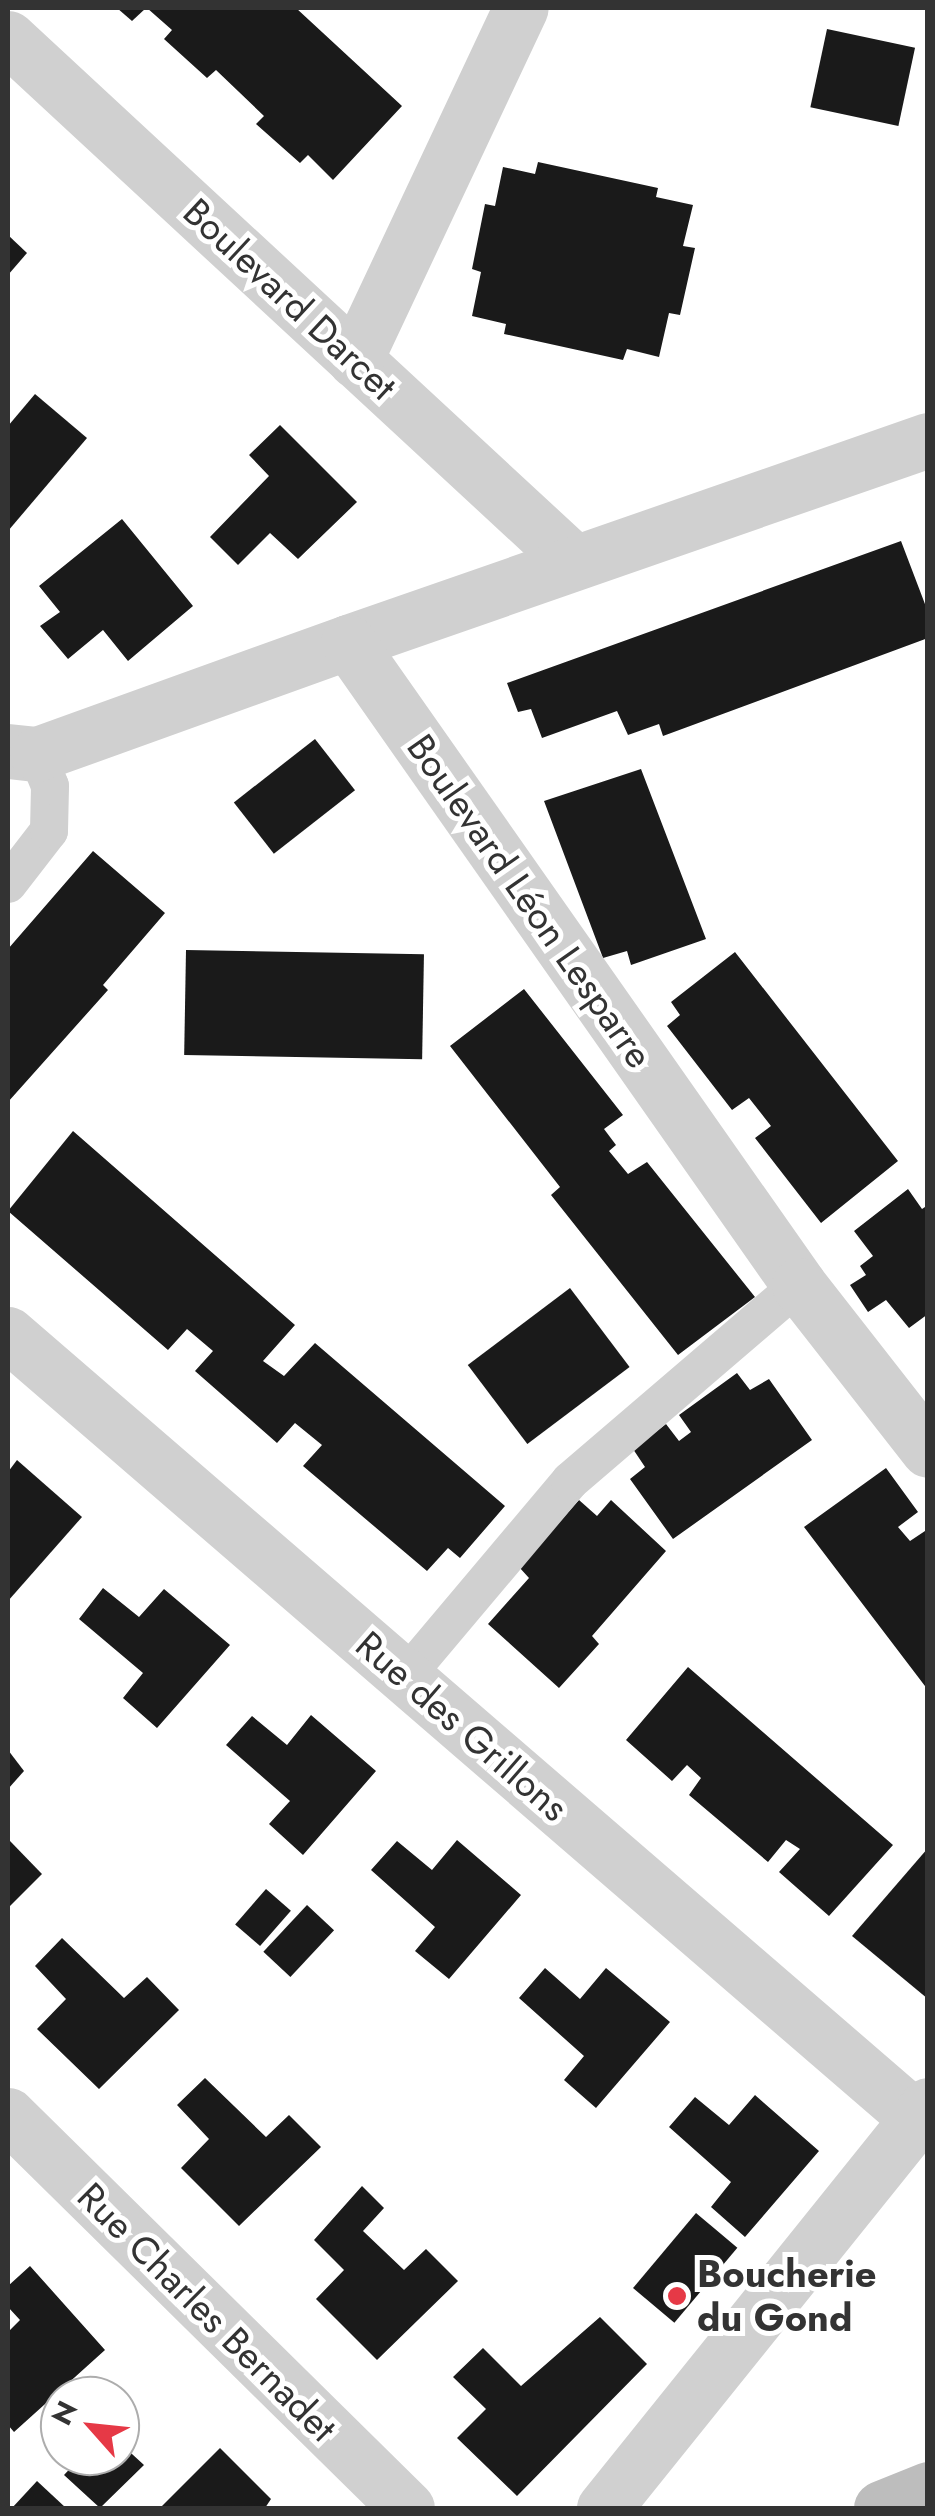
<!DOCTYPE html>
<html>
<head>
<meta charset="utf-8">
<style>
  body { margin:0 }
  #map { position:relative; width:935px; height:2516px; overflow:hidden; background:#fff; font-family:Jost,sans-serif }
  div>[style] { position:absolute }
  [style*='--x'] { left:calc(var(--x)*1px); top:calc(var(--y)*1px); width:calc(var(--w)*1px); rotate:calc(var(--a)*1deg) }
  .building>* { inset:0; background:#1a1a1a; transform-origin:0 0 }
  .lane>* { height:38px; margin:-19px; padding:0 19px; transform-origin:19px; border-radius:19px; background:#d0d0d0 }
  .street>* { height:55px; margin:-27.5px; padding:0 27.5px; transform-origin:27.5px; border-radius:27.5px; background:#d0d0d0 }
  .secondary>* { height:55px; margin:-27.5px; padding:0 27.5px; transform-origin:27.5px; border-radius:27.5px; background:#bdbdbd }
  .dots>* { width:28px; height:28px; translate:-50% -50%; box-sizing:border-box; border:5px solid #fff; border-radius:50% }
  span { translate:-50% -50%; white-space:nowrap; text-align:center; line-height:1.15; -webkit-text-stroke:10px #fff; paint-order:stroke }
  .street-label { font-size:38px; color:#333 }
  .poi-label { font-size:38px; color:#333; font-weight:700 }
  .left { translate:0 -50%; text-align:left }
  .frame { position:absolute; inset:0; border:10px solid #333; pointer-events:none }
  .north { position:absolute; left:40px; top:2376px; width:100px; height:100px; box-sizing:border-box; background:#fff; border:2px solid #adadad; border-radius:50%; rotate:297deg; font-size:28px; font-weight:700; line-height:40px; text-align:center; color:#333 }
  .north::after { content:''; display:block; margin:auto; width:35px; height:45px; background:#e63946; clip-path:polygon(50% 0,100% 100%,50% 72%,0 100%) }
</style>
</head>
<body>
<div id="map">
  <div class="building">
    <div style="clip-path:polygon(117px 8px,146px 8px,132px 21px)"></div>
    <div style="clip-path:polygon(147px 8px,296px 8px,402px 106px,333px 180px,308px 155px,300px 163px,256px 124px,264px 116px,216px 70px,207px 78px,164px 39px,172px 30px)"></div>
    <div style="left:827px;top:29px;width:90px;height:80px;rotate:12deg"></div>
    <div style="clip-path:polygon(538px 162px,658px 188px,656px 197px,693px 205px,683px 246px,695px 248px,680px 315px,669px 313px,659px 357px,627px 349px,623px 360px,504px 334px,506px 324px,472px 316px,481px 272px,472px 269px,485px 204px,495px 206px,503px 167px,535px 174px)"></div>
    <div style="clip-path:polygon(8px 235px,27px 253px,8px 275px)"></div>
    <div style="clip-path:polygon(35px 394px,87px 438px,8px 531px,8px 426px)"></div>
    <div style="clip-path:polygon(280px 425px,357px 502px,298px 559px,270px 533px,238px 565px,210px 537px,269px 476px,249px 455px)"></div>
    <div style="clip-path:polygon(122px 519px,193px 606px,128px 661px,103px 630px,68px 659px,40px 626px,60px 612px,39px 586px)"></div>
    <div style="clip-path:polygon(901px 541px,928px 612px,928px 638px,663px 736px,659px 724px,628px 735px,617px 711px,542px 738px,531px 709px,518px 712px,507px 683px)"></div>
    <div style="left:315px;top:739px;width:65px;height:103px;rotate:52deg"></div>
    <div style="clip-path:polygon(641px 769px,706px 939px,631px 965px,627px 951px,603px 958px,544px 801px)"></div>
    <div style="clip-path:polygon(93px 851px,165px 913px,103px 985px,108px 990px,8px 1102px,8px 949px)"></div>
    <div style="left:186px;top:950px;width:238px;height:105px;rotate:1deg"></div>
    <div style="clip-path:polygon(735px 952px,898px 1161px,821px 1223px,755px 1138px,771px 1126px,749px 1098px,732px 1110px,667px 1026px,680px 1015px,671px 1002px)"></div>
    <div style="clip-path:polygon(524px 989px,623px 1115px,604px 1129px,616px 1145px,609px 1151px,628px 1174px,647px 1162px,755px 1297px,678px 1355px,551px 1195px,560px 1187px,450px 1046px)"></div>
    <div style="clip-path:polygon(73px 1131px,295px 1325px,263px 1361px,284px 1376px,315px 1343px,505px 1506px,460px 1558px,448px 1548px,427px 1571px,303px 1466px,322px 1445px,295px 1423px,277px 1443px,195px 1371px,213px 1351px,187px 1329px,168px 1350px,8px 1211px)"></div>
    <div style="clip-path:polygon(908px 1189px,922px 1209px,928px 1205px,928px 1314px,909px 1328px,886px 1300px,868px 1312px,850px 1285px,866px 1275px,860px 1266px,873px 1256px,854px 1231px)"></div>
    <div style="left:570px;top:1288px;width:99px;height:128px;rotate:53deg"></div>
    <div style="clip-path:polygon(737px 1373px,750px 1390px,769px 1379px,812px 1440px,673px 1539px,630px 1479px,645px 1467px,633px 1449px,666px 1424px,679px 1441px,691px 1432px,679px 1415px)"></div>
    <div style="clip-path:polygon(17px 1460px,82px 1517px,8px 1601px,8px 1472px)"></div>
    <div style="clip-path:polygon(886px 1468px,918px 1512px,898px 1527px,910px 1541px,928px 1529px,928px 1690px,804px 1527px)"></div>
    <div style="clip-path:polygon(579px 1500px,597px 1516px,611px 1500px,666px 1551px,592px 1636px,599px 1644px,559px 1688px,488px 1624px,529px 1578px,519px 1567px)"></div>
    <div style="clip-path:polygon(103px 1588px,139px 1617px,164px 1589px,230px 1645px,157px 1728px,123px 1698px,143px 1673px,79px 1619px)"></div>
    <div style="clip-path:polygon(688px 1667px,893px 1845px,829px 1916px,779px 1872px,800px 1849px,786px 1840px,768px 1862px,689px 1795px,701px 1778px,687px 1765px,672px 1781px,626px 1740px)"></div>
    <div style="clip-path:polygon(311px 1715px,376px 1771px,303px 1855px,269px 1824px,290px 1801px,226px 1745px,252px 1716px,287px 1745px)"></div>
    <div style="clip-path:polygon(8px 1750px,24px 1771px,8px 1789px)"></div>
    <div style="clip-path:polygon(457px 1840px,521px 1895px,449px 1979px,415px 1951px,435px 1927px,371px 1870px,397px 1841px,432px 1870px)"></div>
    <div style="clip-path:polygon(10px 1841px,42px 1874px,8px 1908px,8px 1844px)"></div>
    <div style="clip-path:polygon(928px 1848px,928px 1999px,852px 1936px)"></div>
    <div style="left:266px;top:1889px;width:33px;height:47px;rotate:41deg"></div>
    <div style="left:307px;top:1905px;width:37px;height:64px;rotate:43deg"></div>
    <div style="clip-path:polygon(62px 1938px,124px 1998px,147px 1977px,179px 2010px,99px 2089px,37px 2029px,66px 1999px,35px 1966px)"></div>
    <div style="clip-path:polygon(545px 1968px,580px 1999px,606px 1968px,670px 2022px,596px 2108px,564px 2080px,584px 2056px,519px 1998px)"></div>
    <div style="clip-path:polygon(205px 2078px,266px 2137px,289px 2115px,321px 2147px,239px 2226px,181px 2168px,209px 2139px,177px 2105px)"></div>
    <div style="clip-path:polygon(755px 2095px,819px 2151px,745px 2237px,711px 2207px,731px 2182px,669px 2127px,695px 2097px,729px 2125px)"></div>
    <div style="clip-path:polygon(362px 2186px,384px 2208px,363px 2231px,404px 2270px,426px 2249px,458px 2281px,377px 2360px,316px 2299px,344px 2270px,314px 2240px)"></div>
    <div style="left:696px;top:2213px;width:54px;height:98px;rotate:40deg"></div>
    <div style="clip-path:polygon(30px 2266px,105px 2350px,14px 2432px,8px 2425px,8px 2332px,20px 2320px,8px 2307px,8px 2286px)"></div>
    <div style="clip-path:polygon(600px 2317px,647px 2364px,517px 2496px,457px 2438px,486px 2409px,453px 2377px,483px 2348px,521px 2386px)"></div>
    <div style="clip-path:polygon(120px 2443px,144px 2465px,100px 2508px,64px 2475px,82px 2456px,120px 2456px)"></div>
    <div style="clip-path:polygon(220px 2448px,271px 2499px,265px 2508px,160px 2508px)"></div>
    <div style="clip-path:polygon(37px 2481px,66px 2508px,12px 2508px)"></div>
  </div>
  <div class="lane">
    <div style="--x:8;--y:884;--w:67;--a:-52.3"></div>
    <div style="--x:49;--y:831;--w:45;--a:-88.7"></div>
    <div style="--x:50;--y:786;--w:35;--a:-112"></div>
    <div style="--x:405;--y:1677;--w:256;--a:-49.9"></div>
    <div style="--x:570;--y:1481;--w:301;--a:-40.6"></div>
  </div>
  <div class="street">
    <div style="--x:8;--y:38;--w:768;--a:42.79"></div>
    <div style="--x:355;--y:360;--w:389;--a:-64.8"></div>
    <div style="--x:348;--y:642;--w:614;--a:-19.2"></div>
    <div style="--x:8;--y:751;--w:29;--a:6"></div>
    <div style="--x:37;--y:754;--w:331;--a:-19.8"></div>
    <div style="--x:348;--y:642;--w:785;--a:54.95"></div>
    <div style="--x:799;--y:1285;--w:209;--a:52"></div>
    <div style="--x:8;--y:1334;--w:1200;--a:40.81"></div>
    <div style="--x:8;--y:2115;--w:560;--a:44.57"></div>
    <div style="--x:604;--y:2508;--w:517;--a:-51.2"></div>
  </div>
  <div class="secondary">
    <div style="--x:881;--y:2508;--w:51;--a:-22"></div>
  </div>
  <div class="dots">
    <div style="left:677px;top:2296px;background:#e63946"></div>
  </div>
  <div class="street-label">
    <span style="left:290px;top:299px;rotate:43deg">Boulevard Darcet</span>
    <span style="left:530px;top:901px;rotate:55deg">Boulevard Léon Lesparre</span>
    <span style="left:462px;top:1726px;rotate:41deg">Rue des Grillons</span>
    <span style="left:207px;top:2312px;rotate:45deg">Rue Charles Bernadet</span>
  </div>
  <div class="poi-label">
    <span class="left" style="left:697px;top:2296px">Boucherie<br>du Gond</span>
  </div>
  <div class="frame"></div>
  <div class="north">N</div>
</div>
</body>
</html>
